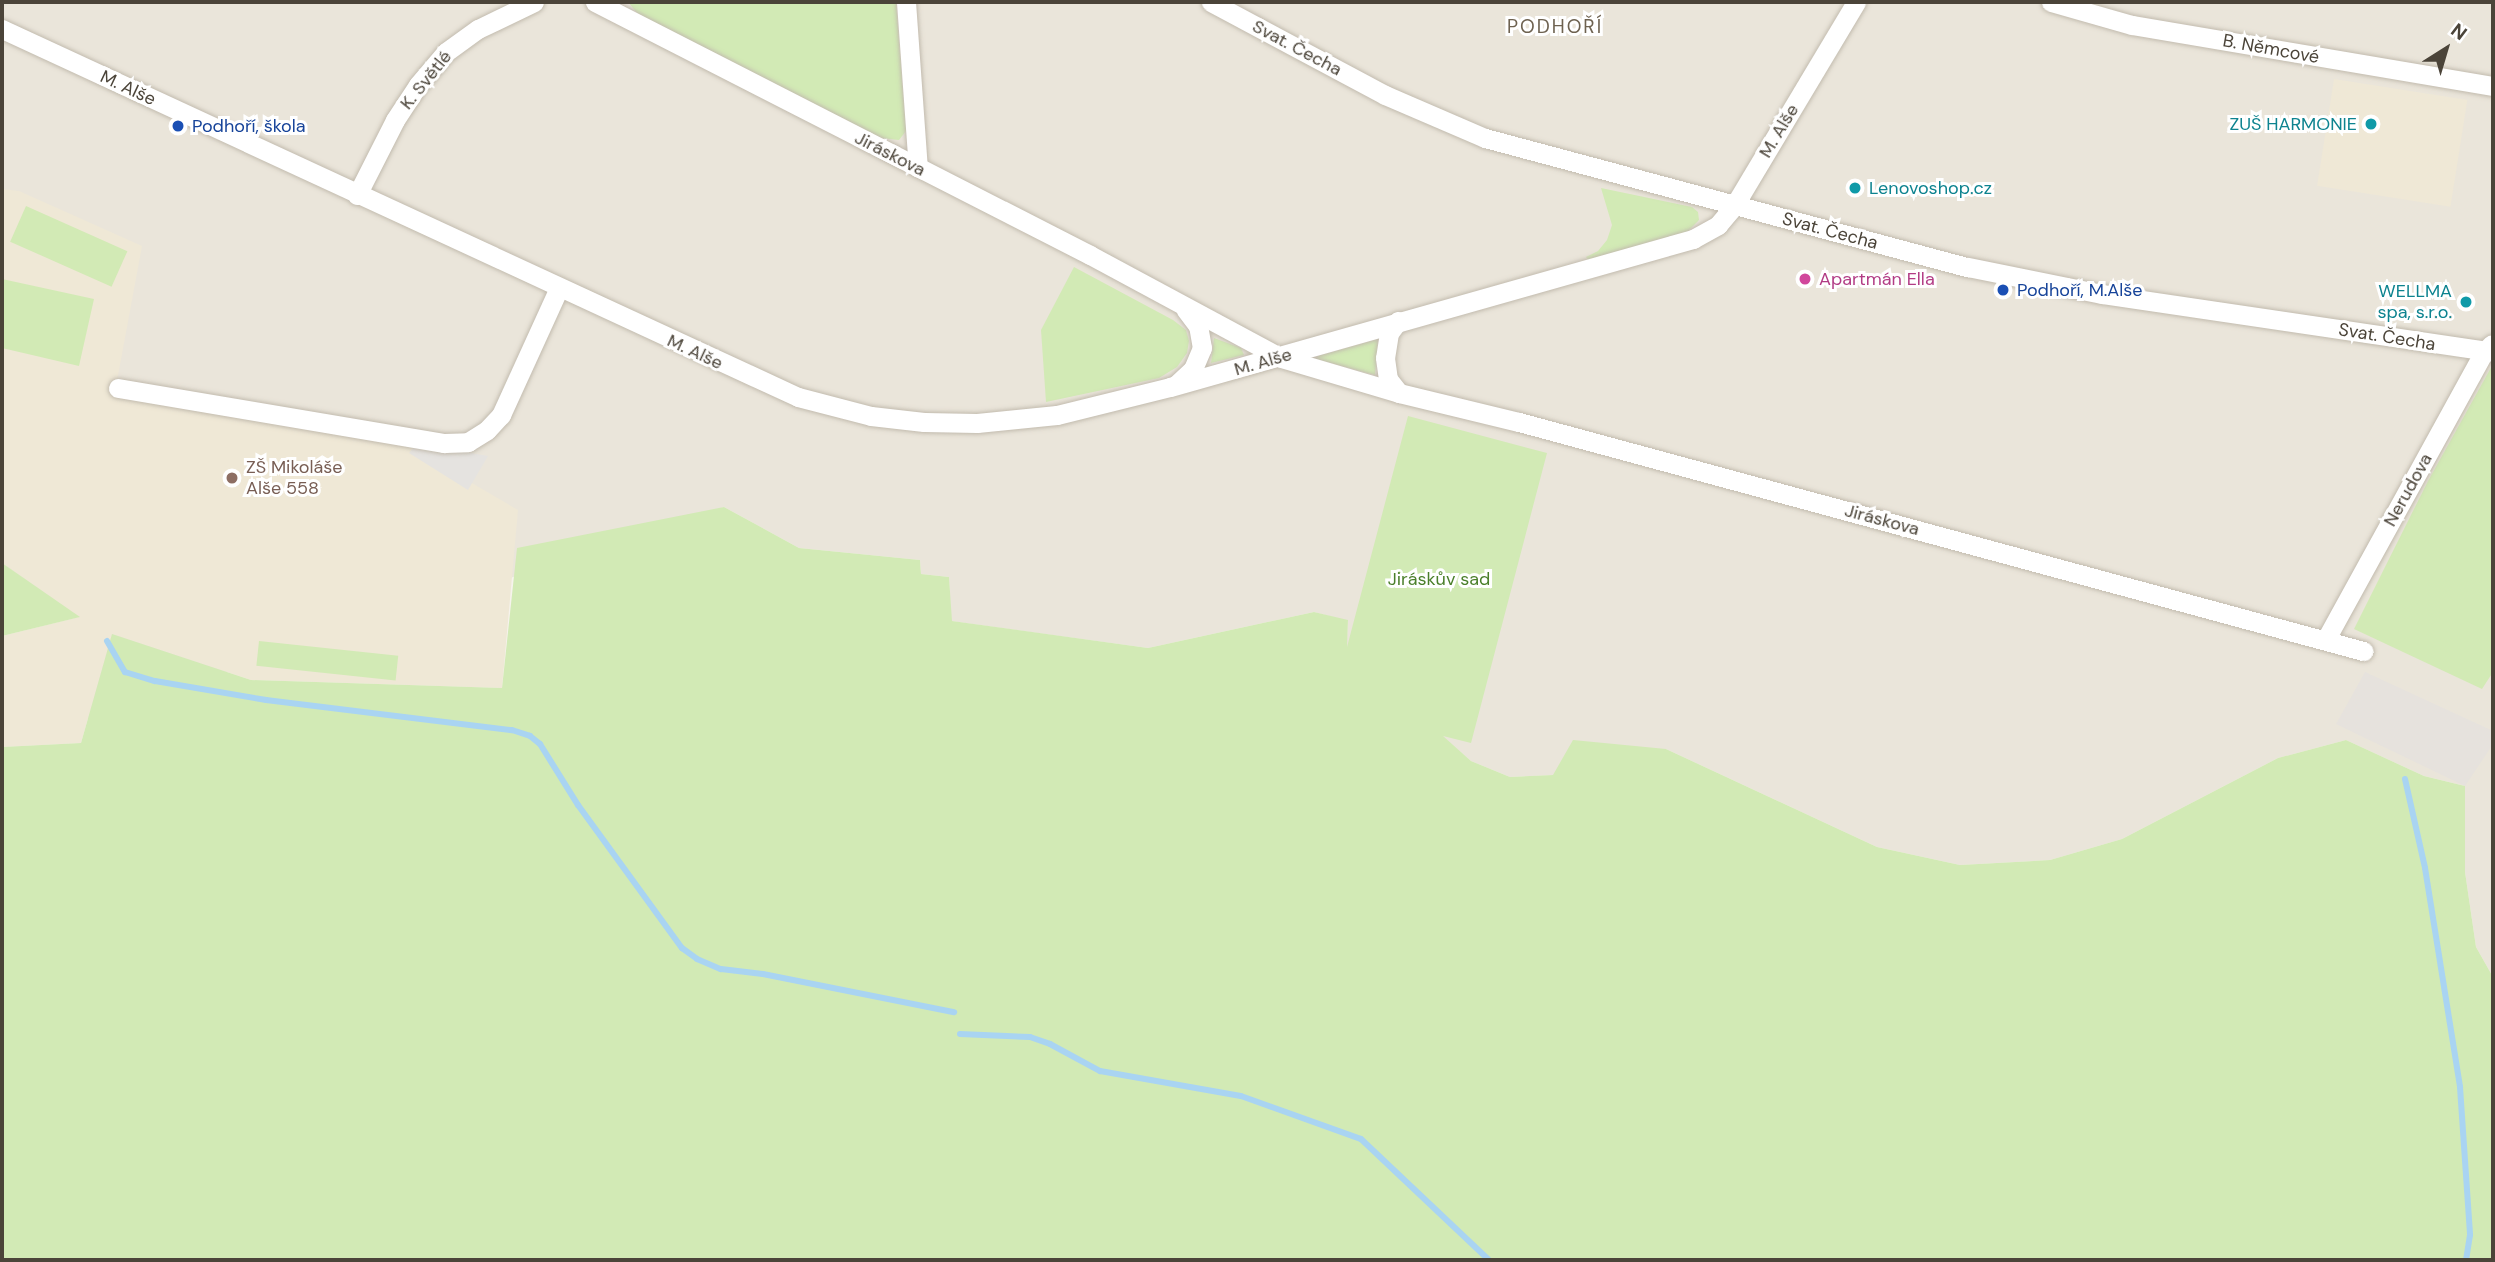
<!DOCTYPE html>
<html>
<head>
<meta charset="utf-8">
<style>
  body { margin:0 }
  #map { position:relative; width:2495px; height:1262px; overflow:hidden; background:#f6f3ec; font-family:"DM Sans",sans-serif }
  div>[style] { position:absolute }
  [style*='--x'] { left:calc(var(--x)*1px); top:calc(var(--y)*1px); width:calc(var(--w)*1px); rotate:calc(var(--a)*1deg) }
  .residential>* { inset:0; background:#eae5da }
  .industrial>* { inset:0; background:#e6e2dd }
  .education>* { inset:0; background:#efe8d6; transform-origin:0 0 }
  .green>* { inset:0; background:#d2eab5; transform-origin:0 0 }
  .parking>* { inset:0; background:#e5e3e0 }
  .stream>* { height:6px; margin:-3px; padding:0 3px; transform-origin:3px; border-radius:3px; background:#a9d4f2 }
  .roads { filter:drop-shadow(0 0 2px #c2bbae) drop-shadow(0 0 2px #c2bbae) }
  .minor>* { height:19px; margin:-9.5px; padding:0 9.5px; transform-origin:9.5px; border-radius:9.5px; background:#fff }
  .dots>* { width:19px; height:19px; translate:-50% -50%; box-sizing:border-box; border:4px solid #fff; border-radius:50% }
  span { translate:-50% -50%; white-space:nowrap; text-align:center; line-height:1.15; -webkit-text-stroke:6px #fff; paint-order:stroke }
  .street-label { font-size:18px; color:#4b4439 }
  .culture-label { font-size:18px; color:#0d838f }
  .right { translate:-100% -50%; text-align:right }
  .left { translate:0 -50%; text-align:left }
  .transit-label { font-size:18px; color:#164399 }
  .hotel-label { font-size:18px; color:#b23c85 }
  .education-label { font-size:18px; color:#785e54 }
  .park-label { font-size:18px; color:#4a7f2a }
  .neighbourhood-label { font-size:19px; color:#6e6250; letter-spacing:2px }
  .frame { position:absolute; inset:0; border:4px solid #4b4439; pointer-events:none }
  .north { position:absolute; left:2411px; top:14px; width:70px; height:70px; -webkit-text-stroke:5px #fff; paint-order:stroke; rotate:37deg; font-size:19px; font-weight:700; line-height:28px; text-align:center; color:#4b4439 }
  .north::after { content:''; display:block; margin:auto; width:24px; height:32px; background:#4b4439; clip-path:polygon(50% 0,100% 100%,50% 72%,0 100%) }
</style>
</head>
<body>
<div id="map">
  <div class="residential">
    <div style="clip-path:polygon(2px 2px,2493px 2px,2493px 977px,2476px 947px,2465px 872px,2465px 786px,2424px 776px,2346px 740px,2278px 758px,2122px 839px,2050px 860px,1960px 865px,1877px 847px,1666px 749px,1553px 775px,1510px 777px,1471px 761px,1435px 730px,1392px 720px,1342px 727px,1348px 621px,1314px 612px,1148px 648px,951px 621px,949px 577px,921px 574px,920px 560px,799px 548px,724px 507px,2px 747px,79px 618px,2px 563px)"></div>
  </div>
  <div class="industrial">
    <div style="clip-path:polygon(2365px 672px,2493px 731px,2493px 744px,2465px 786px,2336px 724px)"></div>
  </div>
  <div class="education">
    <div style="left:2334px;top:79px;width:135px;height:108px;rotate:9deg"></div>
    <div style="clip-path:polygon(2px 189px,19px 191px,142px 246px,115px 392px,408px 446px,518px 510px,502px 688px,251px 680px,112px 634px,81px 743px,2px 747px,2px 636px,79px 617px,2px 563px)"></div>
  </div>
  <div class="green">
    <div style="clip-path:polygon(628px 2px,896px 2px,906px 131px,899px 140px,880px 138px,638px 14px)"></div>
    <div style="clip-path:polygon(1601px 188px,1692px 207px,1698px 212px,1699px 220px,1687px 232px,1589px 261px,1586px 257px,1598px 251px,1607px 240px,1612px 225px)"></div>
    <div style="left:26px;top:206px;width:111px;height:39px;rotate:24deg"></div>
    <div style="clip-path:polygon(1074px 267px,1173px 320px,1186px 330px,1189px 341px,1187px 353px,1177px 367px,1159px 378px,1046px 402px,1041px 330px)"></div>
    <div style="clip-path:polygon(2px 279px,94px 299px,79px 366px,2px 348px)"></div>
    <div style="clip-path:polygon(1214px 338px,1241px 348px,1244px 355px,1211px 363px)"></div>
    <div style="clip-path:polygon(1378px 339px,1375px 375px,1316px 359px,1318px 356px)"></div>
    <div style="clip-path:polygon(2493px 364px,2493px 672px,2482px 689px,2354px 629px,2428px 481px)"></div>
    <div style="clip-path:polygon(1408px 416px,1547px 453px,1471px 743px,1443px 736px,1471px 761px,1510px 777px,1553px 775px,1573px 740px,1666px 749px,1877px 847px,1960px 865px,2050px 860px,2122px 839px,2278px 758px,2346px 740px,2424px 776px,2465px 786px,2465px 872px,2476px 947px,2493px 977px,2493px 1260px,2px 1260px,2px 747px,81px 743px,112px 634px,251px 680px,502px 688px,517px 548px,724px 507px,799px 548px,920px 560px,921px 574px,949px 577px,952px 621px,1148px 648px,1314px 612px,1348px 620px,1347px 647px)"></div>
    <div style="clip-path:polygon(2px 563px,80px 617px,2px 636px)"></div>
    <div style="left:259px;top:641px;width:140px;height:25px;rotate:6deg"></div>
  </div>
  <div class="parking">
    <div style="clip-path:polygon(417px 443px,488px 456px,468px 490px,409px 453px)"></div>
  </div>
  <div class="stream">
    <div style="--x:107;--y:641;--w:36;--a:60"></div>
    <div style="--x:125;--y:672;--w:31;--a:17"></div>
    <div style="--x:155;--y:681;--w:113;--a:9.7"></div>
    <div style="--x:266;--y:700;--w:248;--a:7"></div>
    <div style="--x:512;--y:730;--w:19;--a:18"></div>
    <div style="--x:530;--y:736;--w:13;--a:39"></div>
    <div style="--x:540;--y:744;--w:72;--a:58.1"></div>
    <div style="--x:578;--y:805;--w:177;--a:54"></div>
    <div style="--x:682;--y:948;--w:19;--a:36"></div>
    <div style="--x:697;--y:959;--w:26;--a:23"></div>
    <div style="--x:721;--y:969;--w:42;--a:6.8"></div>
    <div style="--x:763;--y:974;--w:195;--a:11.3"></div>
    <div style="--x:2405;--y:779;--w:91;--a:77.3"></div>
    <div style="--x:2425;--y:868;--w:222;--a:80.9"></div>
    <div style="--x:2460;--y:1087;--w:148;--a:86.1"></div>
    <div style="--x:2470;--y:1235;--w:25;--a:99"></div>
    <div style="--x:960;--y:1034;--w:70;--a:2.5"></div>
    <div style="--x:1030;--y:1037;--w:21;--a:19"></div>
    <div style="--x:1050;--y:1044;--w:57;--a:28.4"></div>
    <div style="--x:1100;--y:1071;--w:143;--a:10.1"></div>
    <div style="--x:1241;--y:1096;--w:127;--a:19.7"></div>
    <div style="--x:1361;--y:1139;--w:176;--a:43.4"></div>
  </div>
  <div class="roads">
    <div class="minor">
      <div style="--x:595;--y:2;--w:556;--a:27.07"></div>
      <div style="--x:1090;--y:255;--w:217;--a:28.3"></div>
      <div style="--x:1281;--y:358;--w:123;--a:16.5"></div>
      <div style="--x:1399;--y:393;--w:123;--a:13.6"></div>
      <div style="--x:1519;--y:422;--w:875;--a:15.18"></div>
      <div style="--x:906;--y:2;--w:166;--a:85.9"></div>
      <div style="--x:1211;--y:2;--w:197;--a:28.1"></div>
      <div style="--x:1385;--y:95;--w:109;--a:23.3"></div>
      <div style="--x:1485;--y:138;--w:500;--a:15"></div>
      <div style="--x:1968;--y:267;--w:137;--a:11.4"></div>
      <div style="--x:2102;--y:294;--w:395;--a:8.4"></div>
      <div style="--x:2051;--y:2;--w:84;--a:15.9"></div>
      <div style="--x:2132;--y:25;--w:366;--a:9.6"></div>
      <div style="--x:2;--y:29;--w:877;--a:24.81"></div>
      <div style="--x:798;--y:397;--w:75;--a:14.6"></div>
      <div style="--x:871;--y:416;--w:53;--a:6.5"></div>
      <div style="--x:924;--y:422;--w:53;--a:1.1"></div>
      <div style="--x:977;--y:423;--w:80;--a:-5.7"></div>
      <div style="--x:1057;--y:415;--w:116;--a:-13.9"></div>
      <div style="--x:1170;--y:387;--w:544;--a:-15.8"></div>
      <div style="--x:1693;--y:239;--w:29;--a:-29"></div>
      <div style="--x:1718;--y:225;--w:25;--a:-50"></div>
      <div style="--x:1734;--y:206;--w:238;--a:-59.1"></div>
      <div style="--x:357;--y:195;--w:84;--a:-63.1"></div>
      <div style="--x:395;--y:120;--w:42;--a:-56.7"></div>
      <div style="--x:418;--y:85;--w:43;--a:-49.7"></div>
      <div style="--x:446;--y:52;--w:39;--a:-36"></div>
      <div style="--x:478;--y:29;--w:62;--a:-25.7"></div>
      <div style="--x:1398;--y:321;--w:15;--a:127"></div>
      <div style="--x:1389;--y:333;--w:25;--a:99"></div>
      <div style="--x:1385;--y:358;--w:21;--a:82"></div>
      <div style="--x:1388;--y:379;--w:18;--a:52"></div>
      <div style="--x:1177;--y:384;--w:22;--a:-43"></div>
      <div style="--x:1193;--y:369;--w:23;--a:-67"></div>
      <div style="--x:1202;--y:348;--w:22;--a:-100"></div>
      <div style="--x:1198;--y:326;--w:21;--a:-127"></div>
      <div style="--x:118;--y:388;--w:331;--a:9.6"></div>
      <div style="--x:444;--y:443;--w:24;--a:-2"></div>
      <div style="--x:468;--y:442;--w:22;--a:-32"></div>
      <div style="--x:487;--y:430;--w:21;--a:-47"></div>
      <div style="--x:501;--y:415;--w:140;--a:-65.5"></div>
      <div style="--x:2326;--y:639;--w:328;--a:-61.2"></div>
      <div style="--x:2484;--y:352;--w:11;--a:-45"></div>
    </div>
  </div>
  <div class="dots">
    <div style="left:2371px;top:124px;background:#0f9aa8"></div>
    <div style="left:178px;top:126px;background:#1a4fb4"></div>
    <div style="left:1855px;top:188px;background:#0f9aa8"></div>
    <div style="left:1805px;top:279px;background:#d1479c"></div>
    <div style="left:2003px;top:290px;background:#1a4fb4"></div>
    <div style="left:2466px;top:302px;background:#0f9aa8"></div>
    <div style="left:232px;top:478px;background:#8d6e63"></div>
  </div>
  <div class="street-label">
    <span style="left:1297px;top:48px;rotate:28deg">Svat. Čecha</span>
    <span style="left:2271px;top:49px;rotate:10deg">B. Němcové</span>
    <span style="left:426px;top:80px;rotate:-51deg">K. Světlé</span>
    <span style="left:128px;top:88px;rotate:25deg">M. Alše</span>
    <span style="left:1779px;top:131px;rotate:-59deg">M. Alše</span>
    <span style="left:890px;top:154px;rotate:27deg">Jiráskova</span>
    <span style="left:1830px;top:231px;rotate:15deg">Svat. Čecha</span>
    <span style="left:2387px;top:337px;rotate:9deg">Svat. Čecha</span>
    <span style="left:695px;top:352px;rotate:25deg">M. Alše</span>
    <span style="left:1263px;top:362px;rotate:-16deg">M. Alše</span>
    <span style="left:2408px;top:490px;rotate:-61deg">Nerudova</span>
    <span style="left:1882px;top:520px;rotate:15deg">Jiráskova</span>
  </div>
  <div class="culture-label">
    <span class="right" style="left:2357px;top:124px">ZUŠ HARMONIE</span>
    <span class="left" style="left:1869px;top:188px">Lenovoshop.cz</span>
    <span class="right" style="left:2452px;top:302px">WELLMA<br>spa, s.r.o.</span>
  </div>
  <div class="transit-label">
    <span class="left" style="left:192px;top:126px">Podhoří, škola</span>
    <span class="left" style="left:2017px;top:290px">Podhoří, M.Alše</span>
  </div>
  <div class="hotel-label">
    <span class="left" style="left:1819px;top:279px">Apartmán Ella</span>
  </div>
  <div class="education-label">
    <span class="left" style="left:246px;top:478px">ZŠ Mikoláše<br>Alše 558</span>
  </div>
  <div class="park-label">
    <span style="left:1439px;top:579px">Jiráskův sad</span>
  </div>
  <div class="neighbourhood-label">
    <span style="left:1555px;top:27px">PODHOŘÍ</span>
  </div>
  <div class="frame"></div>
  <div class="north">N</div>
</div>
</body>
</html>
